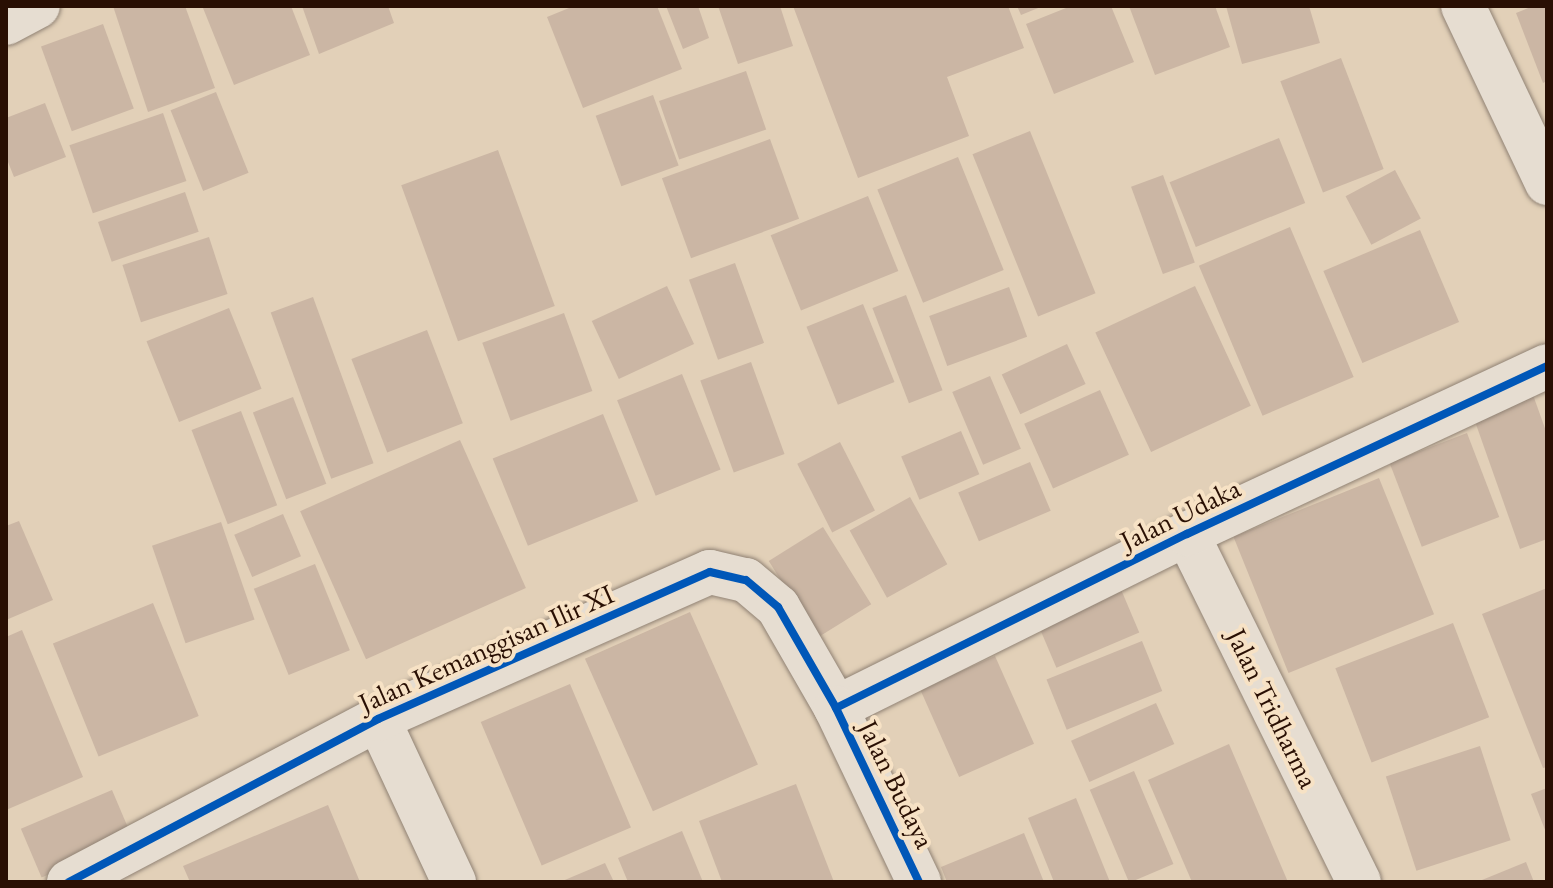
<!DOCTYPE html>
<html>
<head>
<meta charset="utf-8">
<style>
  body { margin:0 }
  #map { position:relative; width:1553px; height:888px; overflow:hidden; background:#e2d0b8; font-family:"EB Garamond",serif }
  div>[style] { position:absolute }
  [style*='--x'] { left:calc(var(--x)*1px); top:calc(var(--y)*1px); width:calc(var(--w)*1px); rotate:calc(var(--a)*1deg) }
  .building>* { inset:0; background:#cbb6a4; transform-origin:0 0 }
  .roads { filter:drop-shadow(0 0 2px #908274) drop-shadow(0 0 2px #908274) }
  .minor>* { height:44px; margin:-22px; padding:0 22px; transform-origin:22px; border-radius:22px; background:#e6ddd1 }
  .cycleway>* { height:8px; margin:-4px; padding:0 4px; transform-origin:4px; border-radius:4px; background:#0057b8 }
  span { translate:-50% -50%; white-space:nowrap; text-align:center; line-height:1.15; -webkit-text-stroke:8px #f7e2c5; paint-order:stroke }
  .street-label { font-size:28px; color:#290f03 }
  .frame { position:absolute; inset:0; border:8px solid #290f03; pointer-events:none }
</style>
</head>
<body>
<div id="map">
  <div class="building">
    <div style="clip-path:polygon(113px 6px,185px 6px,215px 88px,148px 112px)"></div>
    <div style="clip-path:polygon(208px 6px,291px 6px,310px 55px,234px 85px,203px 8px)"></div>
    <div style="clip-path:polygon(302px 6px,388px 6px,394px 23px,319px 54px)"></div>
    <div style="clip-path:polygon(574px 6px,657px 6px,682px 69px,583px 108px,547px 17px)"></div>
    <div style="clip-path:polygon(666px 6px,698px 6px,709px 38px,683px 49px)"></div>
    <div style="clip-path:polygon(718px 6px,780px 6px,793px 46px,738px 64px)"></div>
    <div style="clip-path:polygon(793px 6px,1008px 6px,1024px 48px,947px 77px,969px 136px,858px 178px)"></div>
    <div style="clip-path:polygon(1017px 6px,1043px 6px,1021px 15px)"></div>
    <div style="clip-path:polygon(1071px 6px,1111px 6px,1134px 62px,1054px 94px,1026px 24px)"></div>
    <div style="clip-path:polygon(1129px 6px,1215px 6px,1230px 47px,1155px 75px)"></div>
    <div style="clip-path:polygon(1226px 6px,1309px 6px,1320px 43px,1242px 64px)"></div>
    <div style="clip-path:polygon(1533px 6px,1547px 6px,1547px 81px,1543px 83px,1516px 13px)"></div>
    <div style="left:103px;top:24px;width:90px;height:66px;rotate:70deg"></div>
    <div style="left:1341px;top:58px;width:119px;height:65px;rotate:69deg"></div>
    <div style="left:746px;top:71px;width:62px;height:92px;rotate:71deg"></div>
    <div style="left:216px;top:92px;width:87px;height:49px;rotate:68deg"></div>
    <div style="left:653px;top:95px;width:75px;height:61px;rotate:70deg"></div>
    <div style="clip-path:polygon(45px 103px,66px 157px,14px 177px,6px 157px,6px 118px)"></div>
    <div style="left:163px;top:113px;width:72px;height:99px;rotate:71deg"></div>
    <div style="left:1030px;top:131px;width:175px;height:62px;rotate:68deg"></div>
    <div style="left:1279px;top:138px;width:70px;height:118px;rotate:68deg"></div>
    <div style="left:770px;top:139px;width:85px;height:115px;rotate:70deg"></div>
    <div style="left:498px;top:150px;width:166px;height:103px;rotate:70deg"></div>
    <div style="left:958px;top:157px;width:122px;height:87px;rotate:68deg"></div>
    <div style="left:1395px;top:170px;width:55px;height:56px;rotate:62deg"></div>
    <div style="left:1163px;top:175px;width:93px;height:34px;rotate:70deg"></div>
    <div style="left:185px;top:192px;width:42px;height:92px;rotate:71deg"></div>
    <div style="left:868px;top:196px;width:81px;height:105px;rotate:68deg"></div>
    <div style="left:1290px;top:227px;width:163px;height:99px;rotate:67deg"></div>
    <div style="left:1420px;top:230px;width:100px;height:105px;rotate:67deg"></div>
    <div style="left:209px;top:237px;width:60px;height:91px;rotate:72deg"></div>
    <div style="left:735px;top:263px;width:85px;height:49px;rotate:70deg"></div>
    <div style="left:667px;top:286px;width:64px;height:83px;rotate:65deg"></div>
    <div style="left:1195px;top:286px;width:132px;height:110px;rotate:65deg"></div>
    <div style="left:1009px;top:287px;width:53px;height:85px;rotate:70deg"></div>
    <div style="left:906px;top:295px;width:102px;height:36px;rotate:69deg"></div>
    <div style="left:313px;top:297px;width:177px;height:45px;rotate:70deg"></div>
    <div style="left:863px;top:304px;width:84px;height:61px;rotate:68deg"></div>
    <div style="left:229px;top:308px;width:87px;height:89px;rotate:68deg"></div>
    <div style="left:564px;top:313px;width:83px;height:87px;rotate:70deg"></div>
    <div style="left:427px;top:330px;width:100px;height:81px;rotate:69deg"></div>
    <div style="left:1067px;top:344px;width:44px;height:72px;rotate:65deg"></div>
    <div style="left:751px;top:362px;width:98px;height:54px;rotate:70deg"></div>
    <div style="left:682px;top:374px;width:103px;height:70px;rotate:68deg"></div>
    <div style="left:990px;top:376px;width:79px;height:41px;rotate:67deg"></div>
    <div style="left:1100px;top:390px;width:71px;height:83px;rotate:66deg"></div>
    <div style="clip-path:polygon(1532px 392px,1547px 434px,1547px 539px,1520px 549px,1472px 413px)"></div>
    <div style="left:293px;top:397px;width:93px;height:43px;rotate:69deg"></div>
    <div style="left:241px;top:411px;width:101px;height:53px;rotate:69deg"></div>
    <div style="left:603px;top:414px;width:94px;height:119px;rotate:68deg"></div>
    <div style="left:961px;top:431px;width:47px;height:65px;rotate:67deg"></div>
    <div style="left:1467px;top:433px;width:90px;height:83px;rotate:69deg"></div>
    <div style="left:460px;top:440px;width:162px;height:175px;rotate:66deg"></div>
    <div style="left:840px;top:442px;width:77px;height:48px;rotate:63deg"></div>
    <div style="left:1030px;top:462px;width:53px;height:78px;rotate:67deg"></div>
    <div style="left:1379px;top:478px;width:147px;height:157px;rotate:68deg"></div>
    <div style="left:910px;top:497px;width:77px;height:69px;rotate:61deg"></div>
    <div style="left:283px;top:514px;width:46px;height:53px;rotate:67deg"></div>
    <div style="clip-path:polygon(19px 521px,53px 600px,6px 620px,6px 526px)"></div>
    <div style="left:221px;top:522px;width:103px;height:73px;rotate:71deg"></div>
    <div style="left:823px;top:527px;width:91px;height:64px;rotate:58deg"></div>
    <div style="left:315px;top:564px;width:93px;height:66px;rotate:68deg"></div>
    <div style="left:1117px;top:580px;width:57px;height:90px;rotate:67deg"></div>
    <div style="clip-path:polygon(1547px 588px,1547px 767px,1543px 768px,1482px 614px)"></div>
    <div style="left:153px;top:603px;width:122px;height:108px;rotate:68deg"></div>
    <div style="left:690px;top:612px;width:167px;height:115px;rotate:66deg"></div>
    <div style="left:1453px;top:623px;width:101px;height:126px;rotate:69deg"></div>
    <div style="clip-path:polygon(22px 630px,83px 777px,6px 810px,6px 637px)"></div>
    <div style="left:1142px;top:641px;width:54px;height:103px;rotate:68deg"></div>
    <div style="left:995px;top:656px;width:96px;height:82px;rotate:66deg"></div>
    <div style="left:570px;top:684px;width:156px;height:97px;rotate:67deg"></div>
    <div style="left:1156px;top:703px;width:45px;height:93px;rotate:66deg"></div>
    <div style="clip-path:polygon(1229px 744px,1288px 882px,1192px 882px,1148px 780px)"></div>
    <div style="left:1480px;top:746px;width:99px;height:99px;rotate:72deg"></div>
    <div style="left:1134px;top:771px;width:101px;height:48px;rotate:67deg"></div>
    <div style="clip-path:polygon(796px 784px,834px 882px,722px 882px,699px 821px)"></div>
    <div style="clip-path:polygon(1547px 788px,1547px 835px,1531px 794px)"></div>
    <div style="left:112px;top:790px;width:53px;height:99px;rotate:67deg"></div>
    <div style="clip-path:polygon(1076px 798px,1110px 882px,1054px 882px,1028px 818px)"></div>
    <div style="clip-path:polygon(328px 805px,360px 882px,190px 882px,183px 866px)"></div>
    <div style="clip-path:polygon(682px 831px,703px 882px,628px 882px,618px 858px)"></div>
    <div style="clip-path:polygon(1024px 833px,1044px 882px,947px 882px,941px 867px)"></div>
    <div style="clip-path:polygon(1526px 862px,1534px 882px,1477px 882px)"></div>
    <div style="clip-path:polygon(605px 863px,614px 882px,560px 882px)"></div>
  </div>
  <div class="roads">
    <div class="minor">
      <div style="--x:1463;--y:6;--w:196;--a:64.6"></div>
      <div style="--x:6;--y:23;--w:36;--a:-28"></div>
      <div style="--x:1187;--y:534;--w:388;--a:63.7"></div>
      <div style="--x:836;--y:708;--w:392;--a:-26.4"></div>
      <div style="--x:1187;--y:534;--w:397;--a:-25"></div>
      <div style="--x:378;--y:719;--w:180;--a:65"></div>
      <div style="--x:69;--y:882;--w:349;--a:-27.8"></div>
      <div style="--x:378;--y:719;--w:363;--a:-23.9"></div>
      <div style="--x:710;--y:572;--w:37;--a:13"></div>
      <div style="--x:746;--y:580;--w:42;--a:40.2"></div>
      <div style="--x:778;--y:607;--w:116;--a:60.1"></div>
      <div style="--x:836;--y:708;--w:193;--a:64.5"></div>
    </div>
  </div>
  <div class="cycleway">
    <div style="--x:836;--y:708;--w:392;--a:-26.4"></div>
    <div style="--x:1187;--y:534;--w:397;--a:-25"></div>
    <div style="--x:69;--y:882;--w:349;--a:-27.8"></div>
    <div style="--x:378;--y:719;--w:363;--a:-23.9"></div>
    <div style="--x:710;--y:572;--w:37;--a:13"></div>
    <div style="--x:746;--y:580;--w:42;--a:40.2"></div>
    <div style="--x:778;--y:607;--w:116;--a:60.1"></div>
    <div style="--x:836;--y:708;--w:193;--a:64.5"></div>
  </div>
  <div class="street-label">
    <span style="left:1180px;top:514px;rotate:-26deg">Jalan Udaka</span>
    <span style="left:486px;top:648px;rotate:-24deg">Jalan Kemanggisan Ilir XI</span>
    <span style="left:1273px;top:708px;rotate:64deg">Jalan Tridharma</span>
    <span style="left:897px;top:784px;rotate:64deg">Jalan Budaya</span>
  </div>
  <div class="frame"></div>
</div>
</body>
</html>
